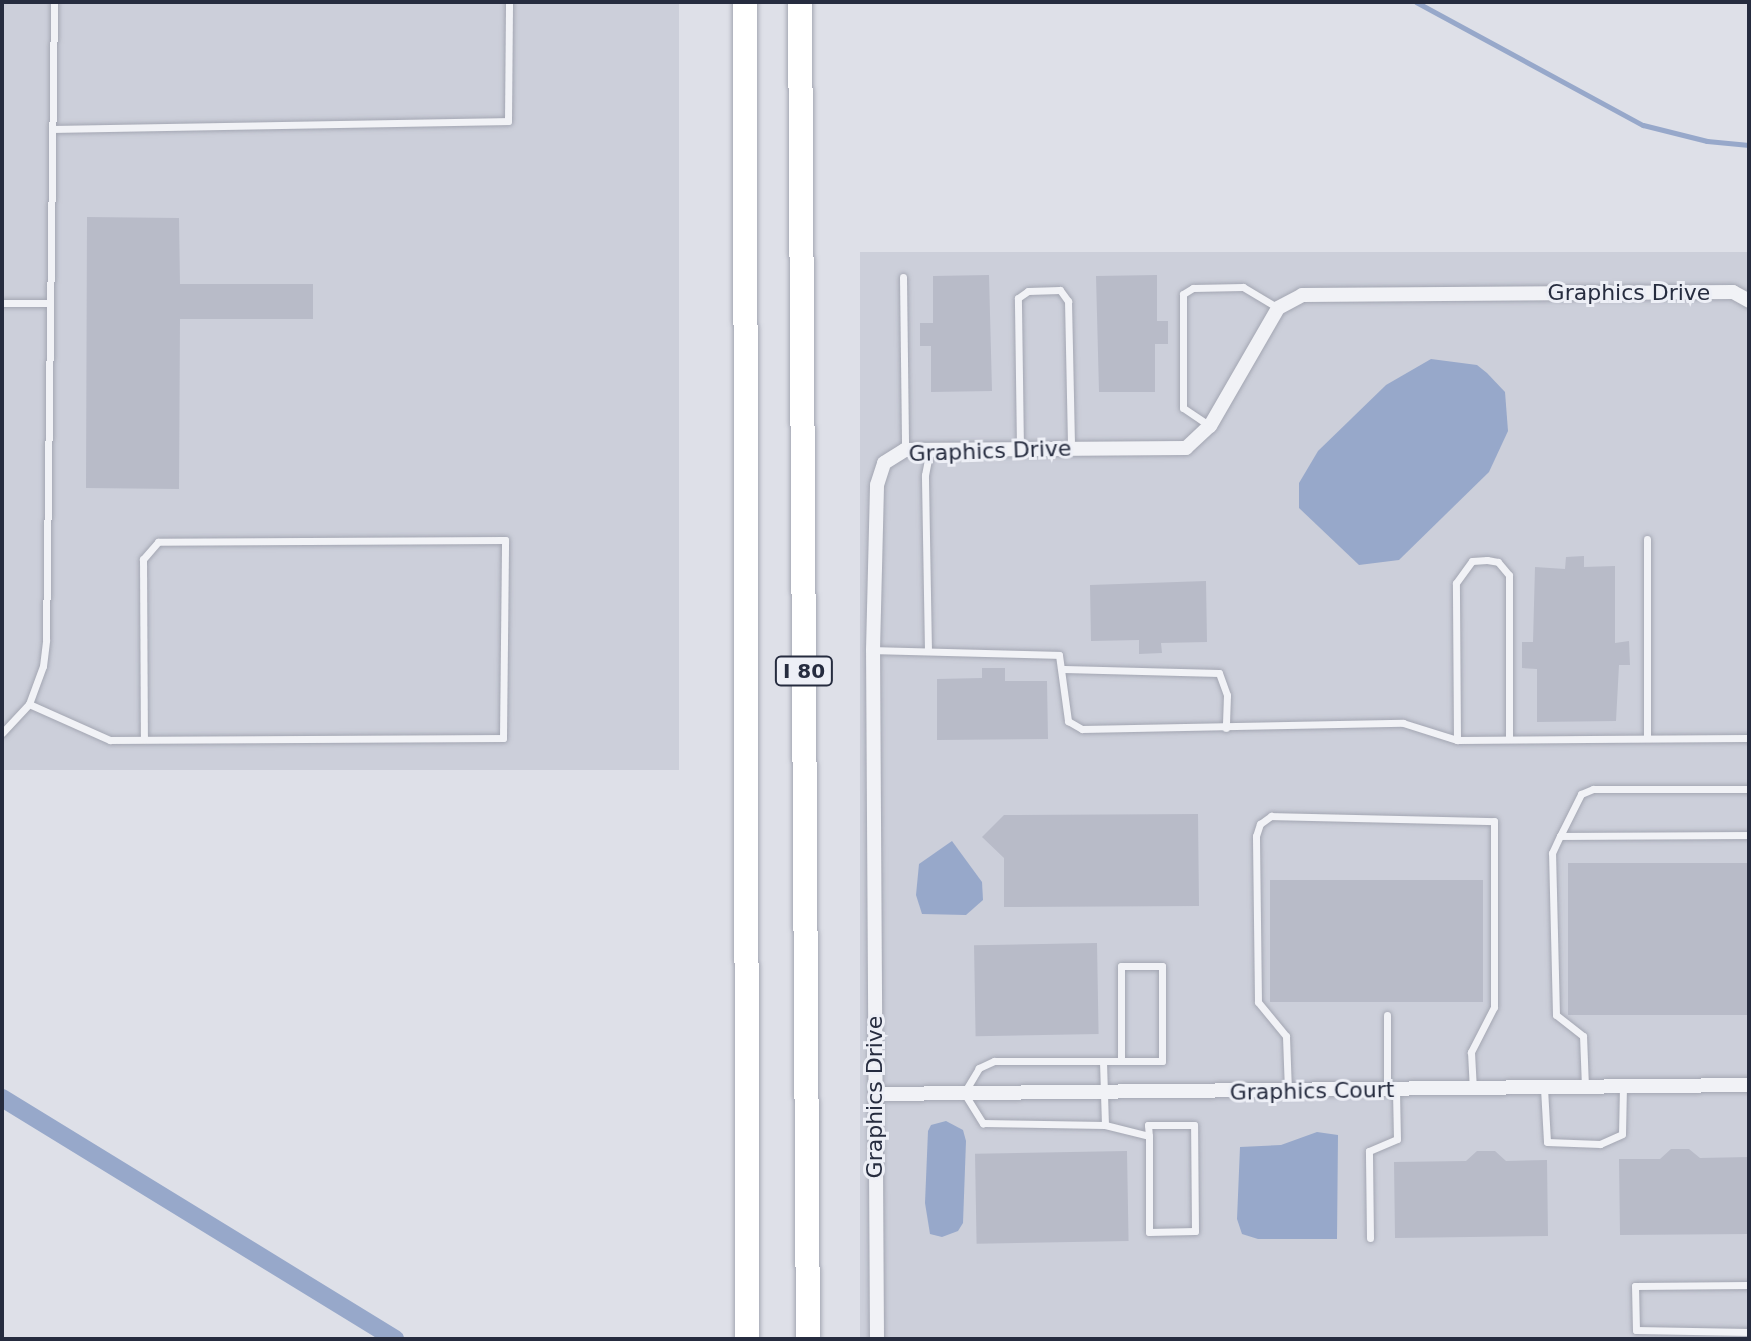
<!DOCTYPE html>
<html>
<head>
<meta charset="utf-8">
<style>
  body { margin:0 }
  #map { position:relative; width:1751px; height:1341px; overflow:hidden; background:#dee0e8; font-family:"DejaVu Sans",sans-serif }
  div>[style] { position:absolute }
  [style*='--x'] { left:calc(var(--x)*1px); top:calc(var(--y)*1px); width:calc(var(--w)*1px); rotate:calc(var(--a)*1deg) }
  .built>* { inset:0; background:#cccfda; transform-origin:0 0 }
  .water>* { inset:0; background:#97a8ca }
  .stream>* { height:5px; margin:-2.5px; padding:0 2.5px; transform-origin:2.5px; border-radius:2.5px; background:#97a8ca }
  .canal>* { height:18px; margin:-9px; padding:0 9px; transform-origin:9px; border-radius:9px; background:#97a8ca }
  .building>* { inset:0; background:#b8bbc8; transform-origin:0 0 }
  .roads { filter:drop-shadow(0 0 2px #a3a6b2) drop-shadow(0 0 2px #a3a6b2) }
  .service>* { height:7px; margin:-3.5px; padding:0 3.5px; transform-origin:3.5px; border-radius:3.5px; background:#f1f2f6 }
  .minor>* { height:14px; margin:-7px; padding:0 7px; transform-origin:7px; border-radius:7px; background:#f1f2f6 }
  .motorway>* { height:24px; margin:-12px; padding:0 12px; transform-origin:12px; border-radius:12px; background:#fff }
  span { translate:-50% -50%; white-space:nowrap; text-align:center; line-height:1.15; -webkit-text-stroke:6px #edeff6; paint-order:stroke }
  .shield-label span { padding:2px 6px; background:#edeff6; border:2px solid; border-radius:6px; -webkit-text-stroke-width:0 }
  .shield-label { font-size:20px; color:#262c3f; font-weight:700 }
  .street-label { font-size:22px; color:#262c3f }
  .frame { position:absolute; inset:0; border:4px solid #262c3f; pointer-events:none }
</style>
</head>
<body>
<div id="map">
  <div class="built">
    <div style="left:2px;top:2px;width:677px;height:768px"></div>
    <div style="left:860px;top:252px;width:889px;height:1087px"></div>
  </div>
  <div class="water">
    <div style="clip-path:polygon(1431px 359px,1477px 365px,1487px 373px,1505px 392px,1508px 431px,1489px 472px,1399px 560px,1359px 565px,1299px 508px,1299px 483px,1318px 451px,1386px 385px)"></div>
    <div style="clip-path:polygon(952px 841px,982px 882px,983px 900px,966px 915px,922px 914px,916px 895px,919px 864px)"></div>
    <div style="clip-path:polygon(946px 1121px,963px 1130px,966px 1141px,963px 1223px,958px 1231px,942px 1237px,930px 1234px,925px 1203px,928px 1131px,931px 1125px)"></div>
    <div style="clip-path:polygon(1317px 1132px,1338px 1135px,1337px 1239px,1258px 1239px,1242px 1234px,1237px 1219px,1240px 1147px,1281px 1145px)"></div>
  </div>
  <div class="stream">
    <div style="--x:1416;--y:2;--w:258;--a:28.5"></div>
    <div style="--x:1643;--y:125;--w:66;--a:14"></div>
    <div style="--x:1707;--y:141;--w:42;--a:5.4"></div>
  </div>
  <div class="canal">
    <div style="--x:2;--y:1098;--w:461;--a:31.5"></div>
  </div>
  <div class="building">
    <div style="clip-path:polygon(87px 217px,179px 218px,180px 284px,313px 284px,313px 319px,180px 319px,179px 489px,86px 488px)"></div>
    <div style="clip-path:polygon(989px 275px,992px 391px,931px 392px,931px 346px,920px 346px,920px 323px,933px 323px,933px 276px)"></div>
    <div style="clip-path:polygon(1157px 275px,1157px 321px,1168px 321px,1168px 344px,1155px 344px,1155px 392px,1099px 392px,1096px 276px)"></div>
    <div style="clip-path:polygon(1584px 556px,1584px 567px,1615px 566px,1615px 643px,1629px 641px,1630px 665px,1619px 665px,1616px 721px,1537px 722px,1537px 669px,1522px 668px,1522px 642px,1533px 642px,1535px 567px,1565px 569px,1566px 557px)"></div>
    <div style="clip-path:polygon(1206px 581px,1207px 642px,1161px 643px,1162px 653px,1139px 654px,1139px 640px,1091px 641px,1090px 585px)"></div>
    <div style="clip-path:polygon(982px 668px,1005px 668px,1005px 681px,1047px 681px,1048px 739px,937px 740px,937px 679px,982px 678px)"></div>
    <div style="clip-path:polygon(1198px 814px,1199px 906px,1004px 907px,1004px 858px,982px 837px,1004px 815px)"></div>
    <div style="left:1749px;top:863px;width:152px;height:181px;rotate:90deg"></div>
    <div style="left:1483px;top:880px;width:122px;height:213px;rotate:90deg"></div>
    <div style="left:1097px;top:943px;width:91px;height:123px;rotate:89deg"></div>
    <div style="clip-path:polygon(1671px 1149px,1689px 1149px,1700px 1158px,1749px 1157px,1749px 1234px,1620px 1235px,1619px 1159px,1660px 1159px)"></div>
    <div style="left:1127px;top:1151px;width:90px;height:152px;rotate:89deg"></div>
    <div style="clip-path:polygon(1477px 1151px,1495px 1151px,1506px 1161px,1547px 1160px,1548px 1236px,1395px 1238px,1394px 1162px,1466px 1161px)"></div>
  </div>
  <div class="roads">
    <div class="service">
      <div style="--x:55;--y:129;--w:453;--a:-1"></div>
      <div style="--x:508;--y:121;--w:119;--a:-89.5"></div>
      <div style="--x:903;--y:277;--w:173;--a:89.3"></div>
      <div style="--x:2;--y:303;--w:47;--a:0"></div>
      <div style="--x:1210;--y:426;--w:32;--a:-146"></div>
      <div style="--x:1183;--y:408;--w:114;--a:-90"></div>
      <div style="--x:1183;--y:294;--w:12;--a:-31"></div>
      <div style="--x:1193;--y:288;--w:50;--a:-1.1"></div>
      <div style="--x:1243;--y:287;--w:41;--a:31"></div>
      <div style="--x:1020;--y:449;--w:151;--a:-90.8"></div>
      <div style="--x:1018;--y:298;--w:12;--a:-35"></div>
      <div style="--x:1028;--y:291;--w:32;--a:-2"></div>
      <div style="--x:1060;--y:290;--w:14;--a:54"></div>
      <div style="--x:1068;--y:301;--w:147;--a:88.8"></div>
      <div style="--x:1647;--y:539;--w:199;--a:90"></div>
      <div style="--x:873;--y:650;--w:186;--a:1.5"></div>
      <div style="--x:1059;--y:655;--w:67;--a:82.2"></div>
      <div style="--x:1068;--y:721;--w:16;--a:30"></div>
      <div style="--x:1082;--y:729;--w:321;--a:-1.1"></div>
      <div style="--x:1403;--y:723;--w:57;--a:17.5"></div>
      <div style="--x:1457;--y:740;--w:292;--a:-0.4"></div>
      <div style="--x:928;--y:651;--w:176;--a:-91"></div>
      <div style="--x:925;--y:475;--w:26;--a:-79"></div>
      <div style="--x:1064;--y:669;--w:155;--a:1.5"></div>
      <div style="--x:1219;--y:673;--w:23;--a:70"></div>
      <div style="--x:1227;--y:695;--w:33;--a:92"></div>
      <div style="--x:29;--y:704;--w:89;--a:24"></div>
      <div style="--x:110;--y:740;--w:393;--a:-0.3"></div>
      <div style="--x:503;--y:738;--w:198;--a:-89.4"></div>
      <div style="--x:505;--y:540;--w:347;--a:179.7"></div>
      <div style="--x:158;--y:542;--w:23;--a:131"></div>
      <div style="--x:143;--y:559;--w:180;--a:89.7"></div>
      <div style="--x:2;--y:733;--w:40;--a:-47"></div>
      <div style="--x:29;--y:704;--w:40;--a:-69.8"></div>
      <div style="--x:43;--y:666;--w:26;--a:-83"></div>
      <div style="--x:46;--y:640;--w:638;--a:-89.28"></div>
      <div style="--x:1457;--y:740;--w:157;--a:-90.4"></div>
      <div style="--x:1456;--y:583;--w:27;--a:-54"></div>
      <div style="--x:1472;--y:561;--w:15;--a:-4"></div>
      <div style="--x:1487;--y:560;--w:11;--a:10"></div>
      <div style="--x:1498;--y:562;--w:17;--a:50"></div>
      <div style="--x:1509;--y:575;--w:164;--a:90"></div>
      <div style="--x:1560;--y:836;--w:47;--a:-63.4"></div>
      <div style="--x:1581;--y:794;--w:13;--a:-23"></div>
      <div style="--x:1593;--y:789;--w:156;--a:0"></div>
      <div style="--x:1103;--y:1061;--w:59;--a:0"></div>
      <div style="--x:1162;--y:1061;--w:95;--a:-90"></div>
      <div style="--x:1162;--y:966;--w:41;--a:180"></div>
      <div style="--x:1121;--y:966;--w:95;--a:90"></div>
      <div style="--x:1585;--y:1087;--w:51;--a:-92.2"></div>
      <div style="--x:1583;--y:1036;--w:34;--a:-142"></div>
      <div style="--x:1556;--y:1015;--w:162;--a:-91.4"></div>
      <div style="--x:1552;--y:853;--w:19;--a:-65"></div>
      <div style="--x:1560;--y:836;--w:189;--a:-0.3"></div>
      <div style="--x:1387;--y:1088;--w:73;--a:-90"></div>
      <div style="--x:1544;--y:1088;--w:54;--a:86.8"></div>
      <div style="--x:1547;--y:1142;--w:53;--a:2.2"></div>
      <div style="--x:1600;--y:1144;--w:24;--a:-24"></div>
      <div style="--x:1622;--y:1134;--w:47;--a:-88.8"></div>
      <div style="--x:1288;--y:1091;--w:55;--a:-92.1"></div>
      <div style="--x:1286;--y:1036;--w:44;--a:-129.5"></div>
      <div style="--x:1258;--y:1002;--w:166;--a:-90.7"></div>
      <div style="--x:1256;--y:836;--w:13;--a:-72"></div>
      <div style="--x:1260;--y:824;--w:14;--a:-36"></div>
      <div style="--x:1271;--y:816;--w:223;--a:1.3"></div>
      <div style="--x:1494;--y:821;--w:186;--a:90"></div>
      <div style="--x:1494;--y:1007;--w:51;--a:117.1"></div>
      <div style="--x:1471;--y:1052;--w:35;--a:87"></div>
      <div style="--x:1105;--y:1125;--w:64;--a:-91.8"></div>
      <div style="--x:1103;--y:1061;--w:109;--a:180"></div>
      <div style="--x:994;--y:1061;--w:17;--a:155"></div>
      <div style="--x:979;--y:1068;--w:29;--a:121"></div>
      <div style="--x:964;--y:1093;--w:36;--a:58"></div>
      <div style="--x:983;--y:1123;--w:122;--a:0.9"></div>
      <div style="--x:1105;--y:1125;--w:45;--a:14"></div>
      <div style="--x:1149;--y:1136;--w:96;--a:90"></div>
      <div style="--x:1149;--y:1232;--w:46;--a:-1.2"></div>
      <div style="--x:1195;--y:1231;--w:106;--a:-90.5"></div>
      <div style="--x:1194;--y:1125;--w:46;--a:180"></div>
      <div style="--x:1148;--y:1125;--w:11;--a:85"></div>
      <div style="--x:1370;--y:1238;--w:87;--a:-90.7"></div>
      <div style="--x:1369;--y:1151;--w:30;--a:-23"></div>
      <div style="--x:1397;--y:1139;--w:49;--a:-91.2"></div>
      <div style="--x:1749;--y:1285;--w:114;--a:179.5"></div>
      <div style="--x:1635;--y:1286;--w:44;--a:88.7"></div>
      <div style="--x:1636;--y:1330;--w:113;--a:1"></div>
    </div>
    <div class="minor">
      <div style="--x:876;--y:1094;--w:873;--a:-0.59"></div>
      <div style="--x:877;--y:1339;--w:689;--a:-90.33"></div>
      <div style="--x:873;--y:650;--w:165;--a:-88.6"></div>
      <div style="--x:877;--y:485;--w:23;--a:-72"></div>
      <div style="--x:884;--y:463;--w:25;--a:-32"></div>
      <div style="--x:905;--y:450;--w:281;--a:-0.4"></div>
      <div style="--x:1186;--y:448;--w:33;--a:-43"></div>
      <div style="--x:1210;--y:426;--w:136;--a:-60"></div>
      <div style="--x:1278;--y:308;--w:27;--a:-28"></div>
      <div style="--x:1302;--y:295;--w:431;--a:-0.4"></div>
      <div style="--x:1733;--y:292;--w:18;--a:29"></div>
    </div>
    <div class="motorway">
      <div style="--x:745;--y:2;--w:1337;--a:89.91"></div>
      <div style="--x:800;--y:2;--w:1337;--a:89.66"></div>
    </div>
  </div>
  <div class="shield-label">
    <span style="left:804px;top:671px">I 80</span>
  </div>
  <div class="street-label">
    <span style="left:1629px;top:293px">Graphics Drive</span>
    <span style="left:990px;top:451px;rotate:-2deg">Graphics Drive</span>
    <span style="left:1312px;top:1091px;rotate:-1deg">Graphics Court</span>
    <span style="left:875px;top:1097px;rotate:-90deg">Graphics Drive</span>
  </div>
  <div class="frame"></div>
</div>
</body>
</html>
